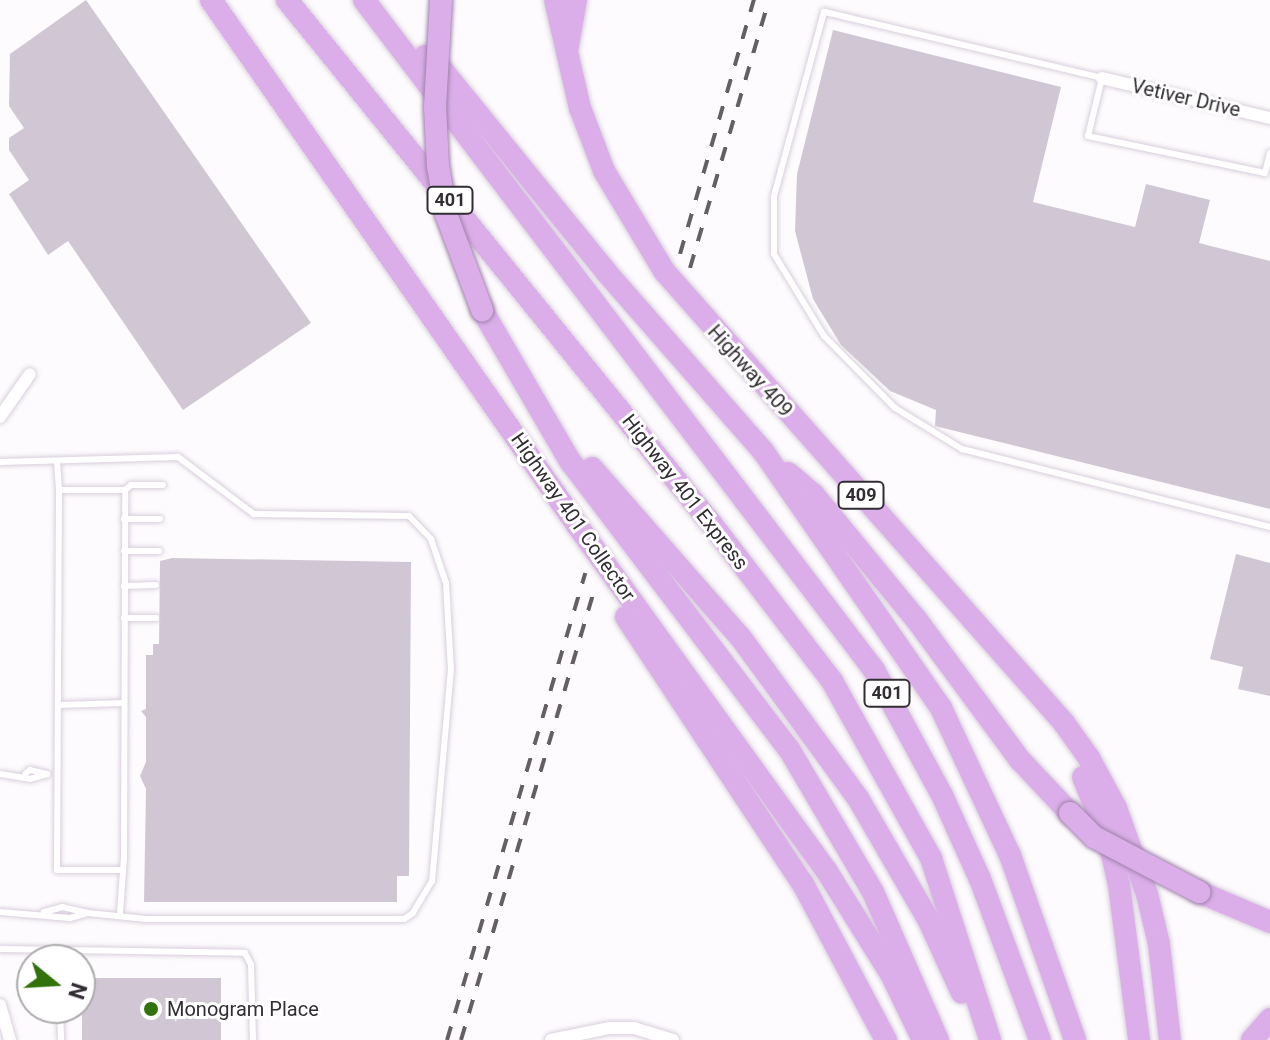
<!DOCTYPE html>
<html>
<head>
<meta charset="utf-8">
<style>
  body { margin:0 }
  #map { position:relative; width:1270px; height:1040px; overflow:hidden; background:#fdfbfd; font-family:Roboto,sans-serif }
  div>[style] { position:absolute }
  [style*='--x'] { left:calc(var(--x)*1px); top:calc(var(--y)*1px); width:calc(var(--w)*1px); rotate:calc(var(--a)*1deg) }
  .building>* { inset:0; background:#d1c7d4; transform-origin:0 0 }
  .roads { filter:drop-shadow(0 0 2px #d8cedc) drop-shadow(0 0 2px #d8cedc) }
  .service>* { height:6px; margin:-3px; padding:0 3px; transform-origin:3px; border-radius:3px; background:#fff }
  .minor>* { height:12px; margin:-6px; padding:0 6px; transform-origin:6px; border-radius:6px; background:#fff }
  .motorway>* { height:22px; margin:-11px; padding:0 11px; transform-origin:11px; border-radius:11px; background:#dbaeea }
  .rail>* { height:4px; margin-top:-2px; transform-origin:0; background:repeating-linear-gradient(90deg,#635f63 0 14px,transparent 0 28px) }
  .bridges { filter:drop-shadow(0 0 2px #a081aa) drop-shadow(0 0 2px #a081aa) }
  .motorway-bridge>* { height:22px; margin:-11px; padding:0 11px; transform-origin:11px; border-radius:11px; background:#dbaeea }
  .dots>* { width:22px; height:22px; translate:-50% -50%; box-sizing:border-box; border:4px solid #fff; border-radius:50% }
  span { translate:-50% -50%; white-space:nowrap; text-align:center; line-height:1.15; -webkit-text-stroke:6px #fff; paint-order:stroke }
  .shield-label span { padding:2px 6px; background:#fff; border:2px solid; border-radius:6px; -webkit-text-stroke-width:0 }
  .shield-label { font-size:18px; color:#312d32; font-weight:700 }
  .street-label { font-size:20px; color:#312d32 }
  .poi-label { font-size:20px; color:#312d32 }
  .left { translate:0 -50%; text-align:left }
  .north { position:absolute; left:16px; top:944px; width:80px; height:80px; box-sizing:border-box; background:#fff; border:2px solid #adabad; border-radius:50%; rotate:108deg; font-size:22px; font-weight:700; line-height:32px; text-align:center; color:#312d32 }
  .north::after { content:''; display:block; margin:auto; width:28px; height:36px; background:#32720b; clip-path:polygon(50% 0,100% 100%,50% 72%,0 100%) }
</style>
</head>
<body>
<div id="map">
  <div class="building">
    <div style="clip-path:polygon(86px 0,311px 323px,183px 410px,68px 241px,48px 255px,9px 194px,29px 180px,9px 150px,9px 138px,24px 128px,9px 106px,10px 54px)"></div>
    <div style="clip-path:polygon(833px 30px,1061px 87px,1033px 202px,1135px 227px,1146px 184px,1210px 200px,1199px 243px,1270px 261px,1270px 509px,935px 426px,936px 410px,890px 391px,841px 345px,813px 299px,795px 231px,797px 174px)"></div>
    <div style="clip-path:polygon(1236px 554px,1270px 563px,1270px 696px,1238px 689px,1243px 667px,1210px 659px)"></div>
    <div style="clip-path:polygon(172px 558px,411px 562px,409px 876px,397px 876px,397px 902px,144px 902px,146px 789px,140px 776px,146px 762px,146px 717px,141px 711px,146px 709px,146px 655px,153px 655px,153px 644px,159px 644px,160px 561px)"></div>
    <div style="left:82px;top:978px;width:139px;height:62px"></div>
  </div>
  <div class="roads">
    <div class="service">
      <div style="--x:1270;--y:153;--w:21;--a:104"></div>
      <div style="--x:1265;--y:173;--w:181;--a:-168.2"></div>
      <div style="--x:1088;--y:136;--w:60;--a:-76.4"></div>
      <div style="--x:1102;--y:78;--w:286;--a:-166.6"></div>
      <div style="--x:824;--y:12;--w:191;--a:105.2"></div>
      <div style="--x:774;--y:196;--w:58;--a:90"></div>
      <div style="--x:774;--y:254;--w:96;--a:58.6"></div>
      <div style="--x:824;--y:336;--w:101;--a:45.4"></div>
      <div style="--x:895;--y:408;--w:79;--a:31.5"></div>
      <div style="--x:962;--y:449;--w:318;--a:14.2"></div>
      <div style="--x:57;--y:461;--w:29;--a:86"></div>
      <div style="--x:0;--y:462;--w:178;--a:-1.6"></div>
      <div style="--x:178;--y:457;--w:95;--a:36.9"></div>
      <div style="--x:254;--y:514;--w:155;--a:0.7"></div>
      <div style="--x:409;--y:516;--w:32;--a:46"></div>
      <div style="--x:431;--y:539;--w:46;--a:71.2"></div>
      <div style="--x:446;--y:583;--w:86;--a:86.7"></div>
      <div style="--x:451;--y:669;--w:213;--a:95.1"></div>
      <div style="--x:432;--y:881;--w:37;--a:121"></div>
      <div style="--x:413;--y:913;--w:11;--a:146"></div>
      <div style="--x:404;--y:919;--w:258;--a:180"></div>
      <div style="--x:146;--y:919;--w:58;--a:-174.1"></div>
      <div style="--x:125;--y:490;--w:8;--a:-40"></div>
      <div style="--x:131;--y:485;--w:32;--a:0"></div>
      <div style="--x:124;--y:519;--w:36;--a:0"></div>
      <div style="--x:124;--y:551;--w:35;--a:0"></div>
      <div style="--x:124;--y:586;--w:32;--a:-2"></div>
      <div style="--x:124;--y:618;--w:32;--a:0"></div>
      <div style="--x:58;--y:705;--w:66;--a:-1.7"></div>
      <div style="--x:0;--y:774;--w:30;--a:9"></div>
      <div style="--x:30;--y:779;--w:18;--a:-16"></div>
      <div style="--x:47;--y:774;--w:17;--a:-167"></div>
      <div style="--x:30;--y:770;--w:6;--a:141"></div>
      <div style="--x:0;--y:912;--w:70;--a:4.9"></div>
      <div style="--x:70;--y:918;--w:19;--a:-16"></div>
      <div style="--x:88;--y:913;--w:26;--a:-167"></div>
      <div style="--x:63;--y:907;--w:20;--a:165"></div>
      <div style="--x:120;--y:913;--w:56;--a:-85.9"></div>
      <div style="--x:124;--y:857;--w:367;--a:-89.8"></div>
      <div style="--x:125;--y:490;--w:66;--a:180"></div>
      <div style="--x:59;--y:490;--w:380;--a:90.3"></div>
      <div style="--x:57;--y:870;--w:66;--a:0"></div>
      <div style="--x:0;--y:949;--w:245;--a:0.9"></div>
      <div style="--x:245;--y:953;--w:13;--a:63"></div>
      <div style="--x:251;--y:965;--w:75;--a:88.5"></div>
      <div style="--x:60;--y:1008;--w:32;--a:88"></div>
    </div>
    <div class="minor">
      <div style="--x:1102;--y:78;--w:173;--a:13.4"></div>
      <div style="--x:0;--y:417;--w:52;--a:-55.1"></div>
      <div style="--x:0;--y:1005;--w:36;--a:74"></div>
      <div style="--x:551;--y:1040;--w:59;--a:-11.7"></div>
      <div style="--x:609;--y:1028;--w:25;--a:0"></div>
      <div style="--x:634;--y:1028;--w:41;--a:17.1"></div>
    </div>
    <div class="motorway">
      <div style="--x:211;--y:0;--w:640;--a:55.12"></div>
      <div style="--x:577;--y:525;--w:425;--a:54.2"></div>
      <div style="--x:826;--y:870;--w:123;--a:58"></div>
      <div style="--x:891;--y:974;--w:73;--a:64.1"></div>
      <div style="--x:287;--y:0;--w:672;--a:50.98"></div>
      <div style="--x:710;--y:522;--w:200;--a:52.5"></div>
      <div style="--x:832;--y:681;--w:203;--a:60.8"></div>
      <div style="--x:931;--y:858;--w:191;--a:72"></div>
      <div style="--x:364;--y:0;--w:842;--a:52.72"></div>
      <div style="--x:874;--y:670;--w:142;--a:61.5"></div>
      <div style="--x:942;--y:795;--w:92;--a:65.7"></div>
      <div style="--x:980;--y:879;--w:172;--a:69.6"></div>
      <div style="--x:555;--y:0;--w:111;--a:77"></div>
      <div style="--x:580;--y:108;--w:67;--a:69.1"></div>
      <div style="--x:604;--y:171;--w:117;--a:59"></div>
      <div style="--x:664;--y:271;--w:604;--a:48.49"></div>
      <div style="--x:1064;--y:723;--w:43;--a:54.5"></div>
      <div style="--x:1089;--y:758;--w:57;--a:61.6"></div>
      <div style="--x:1116;--y:808;--w:91;--a:70.2"></div>
      <div style="--x:1147;--y:894;--w:51;--a:76.5"></div>
      <div style="--x:1159;--y:944;--w:97;--a:83.5"></div>
      <div style="--x:567;--y:51;--w:52;--a:-80"></div>
      <div style="--x:425;--y:56;--w:23;--a:40"></div>
      <div style="--x:443;--y:71;--w:260;--a:50.9"></div>
      <div style="--x:607;--y:273;--w:237;--a:48.8"></div>
      <div style="--x:763;--y:451;--w:313;--a:55.3"></div>
      <div style="--x:941;--y:708;--w:162;--a:64.9"></div>
      <div style="--x:1010;--y:855;--w:196;--a:70.6"></div>
      <div style="--x:482;--y:310;--w:175;--a:59.8"></div>
      <div style="--x:570;--y:461;--w:362;--a:52.8"></div>
      <div style="--x:789;--y:749;--w:166;--a:59.6"></div>
      <div style="--x:873;--y:892;--w:162;--a:66.3"></div>
      <div style="--x:592;--y:468;--w:226;--a:48.8"></div>
      <div style="--x:741;--y:638;--w:200;--a:53.9"></div>
      <div style="--x:859;--y:800;--w:138;--a:59.9"></div>
      <div style="--x:928;--y:919;--w:81;--a:65.3"></div>
      <div style="--x:788;--y:473;--w:34;--a:40"></div>
      <div style="--x:814;--y:495;--w:161;--a:50.6"></div>
      <div style="--x:916;--y:619;--w:175;--a:53.6"></div>
      <div style="--x:1020;--y:760;--w:73;--a:46.7"></div>
      <div style="--x:626;--y:617;--w:320;--a:56.5"></div>
      <div style="--x:803;--y:884;--w:177;--a:62"></div>
      <div style="--x:1083;--y:777;--w:69;--a:67.9"></div>
      <div style="--x:1109;--y:841;--w:45;--a:77.2"></div>
      <div style="--x:1119;--y:885;--w:156;--a:82.6"></div>
      <div style="--x:1199;--y:892;--w:77;--a:22.9"></div>
      <div style="--x:1252;--y:1040;--w:28;--a:-49"></div>
    </div>
  </div>
  <div class="rail">
    <div style="--x:680;--y:254;--w:265;--a:-73.8"></div>
    <div style="--x:690;--y:268;--w:279;--a:-73.6"></div>
    <div style="--x:447;--y:1040;--w:487;--a:-73.5"></div>
    <div style="--x:461;--y:1040;--w:472;--a:-73.5"></div>
  </div>
  <div class="bridges">
    <div class="motorway-bridge">
      <div style="--x:441;--y:0;--w:107;--a:93.2"></div>
      <div style="--x:435;--y:107;--w:59;--a:87.1"></div>
      <div style="--x:438;--y:166;--w:49;--a:80.5"></div>
      <div style="--x:446;--y:214;--w:103;--a:69.4"></div>
      <div style="--x:1070;--y:813;--w:34;--a:45"></div>
      <div style="--x:1094;--y:837;--w:119;--a:27.6"></div>
    </div>
  </div>
  <div class="dots">
    <div style="left:151px;top:1009px;background:#32720b"></div>
  </div>
  <div class="shield-label">
    <span style="left:450px;top:200px">401</span>
    <span style="left:861px;top:495px">409</span>
    <span style="left:887px;top:693px">401</span>
  </div>
  <div class="street-label">
    <span style="left:1186px;top:98px;rotate:13deg">Vetiver Drive</span>
    <span style="left:750px;top:371px;rotate:48deg">Highway 409</span>
    <span style="left:685px;top:492px;rotate:52deg">Highway 401 Express</span>
    <span style="left:573px;top:517px;rotate:55deg">Highway 401 Collector</span>
  </div>
  <div class="poi-label">
    <span class="left" style="left:167px;top:1009px">Monogram Place</span>
  </div>
  <div class="north">N</div>
</div>
</body>
</html>
